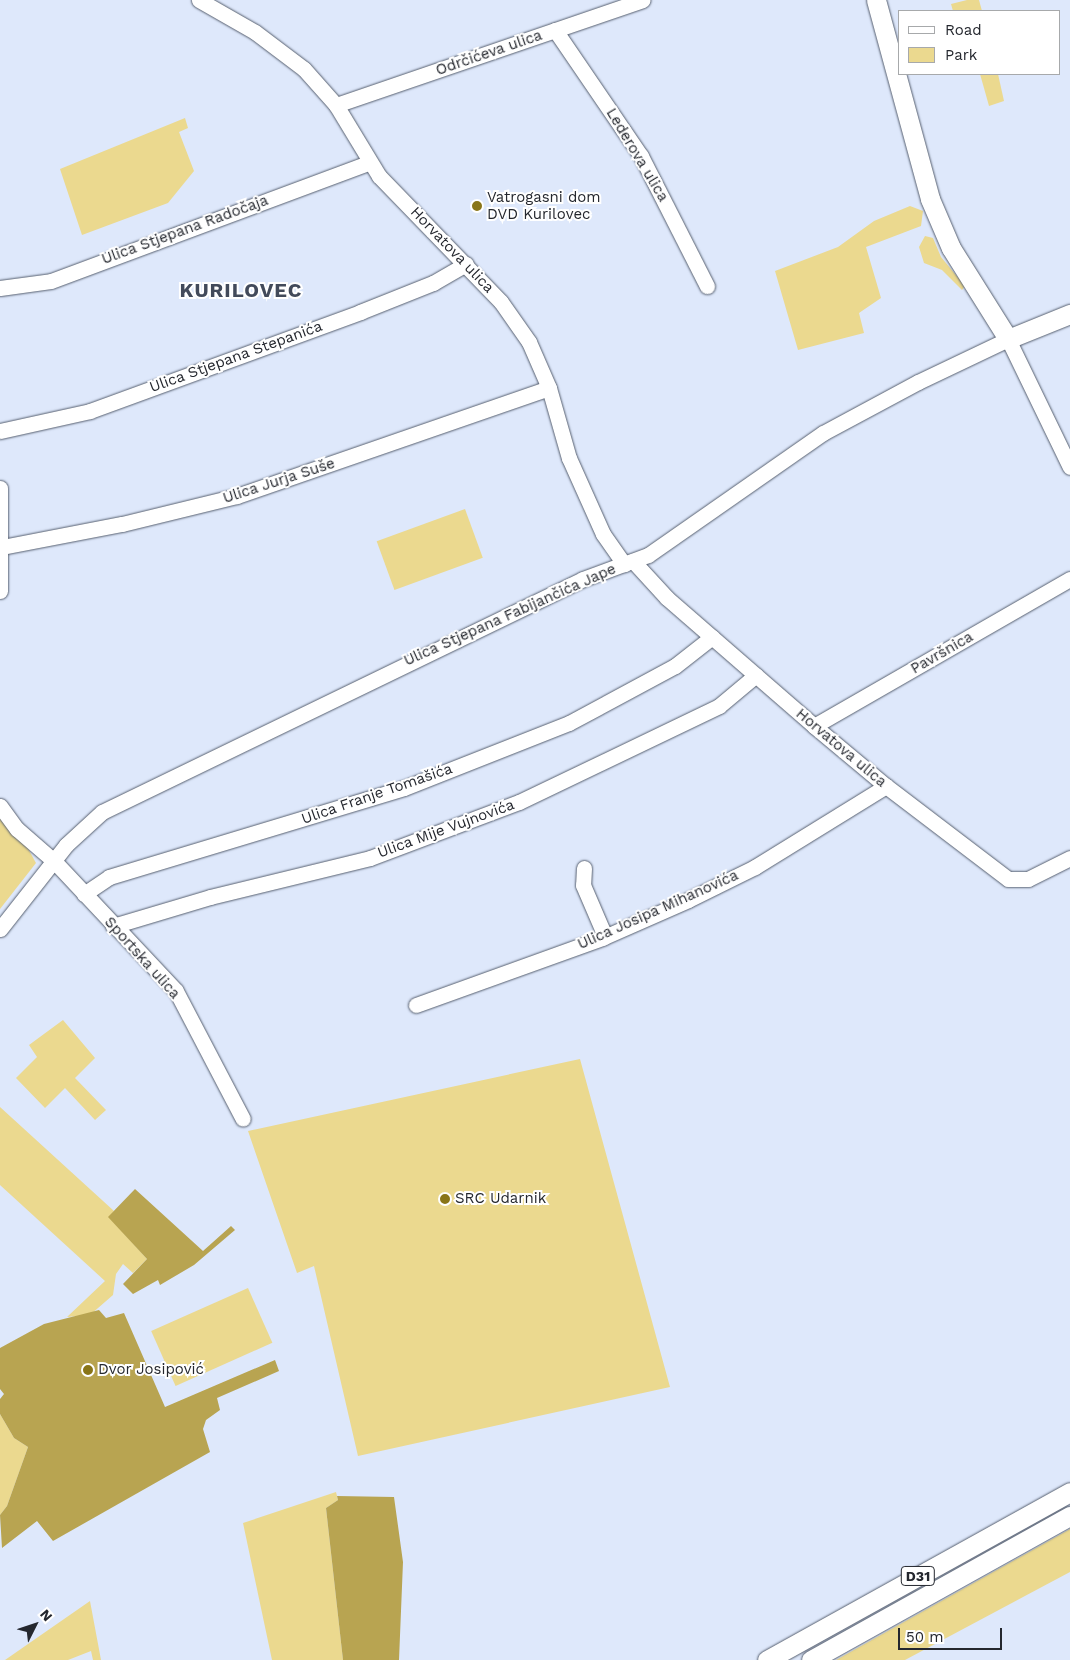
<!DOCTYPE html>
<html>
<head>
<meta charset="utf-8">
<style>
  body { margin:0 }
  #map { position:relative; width:1070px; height:1660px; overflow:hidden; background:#dee8fb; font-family:"Work Sans",sans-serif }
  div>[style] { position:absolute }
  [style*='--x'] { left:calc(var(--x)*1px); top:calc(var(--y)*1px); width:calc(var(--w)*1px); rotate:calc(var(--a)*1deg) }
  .green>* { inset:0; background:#ebd98f; transform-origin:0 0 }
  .forest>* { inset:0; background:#b8a451 }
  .roads { filter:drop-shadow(0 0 1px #565f6f) drop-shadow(0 0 1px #565f6f) }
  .minor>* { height:15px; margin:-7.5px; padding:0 7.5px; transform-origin:7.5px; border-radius:7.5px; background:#fff }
  .major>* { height:19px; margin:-9.5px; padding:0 9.5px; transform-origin:9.5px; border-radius:9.5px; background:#fff }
  .dots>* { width:14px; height:14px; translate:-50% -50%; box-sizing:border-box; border:2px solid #fff; border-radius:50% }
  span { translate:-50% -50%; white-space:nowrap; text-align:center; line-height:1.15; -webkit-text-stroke:4px #fff; paint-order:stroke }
  .shield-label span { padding:1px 4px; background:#fff; border:1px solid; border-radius:4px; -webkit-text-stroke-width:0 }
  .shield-label { font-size:14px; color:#24272e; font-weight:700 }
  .street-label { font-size:15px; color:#24272e }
  .poi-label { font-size:15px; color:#24272e }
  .left { translate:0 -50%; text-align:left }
  .district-label { font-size:20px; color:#424a5a; font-weight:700; letter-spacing:1px }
  .legend { position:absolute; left:898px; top:10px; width:162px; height:65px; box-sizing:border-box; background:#fff; border:1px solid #a7a9ab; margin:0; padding:6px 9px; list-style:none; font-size:15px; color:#24272e }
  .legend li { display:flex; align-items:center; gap:10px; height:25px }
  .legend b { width:25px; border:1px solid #a7a9ab }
  .north { position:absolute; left:10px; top:1600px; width:50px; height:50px; -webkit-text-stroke:4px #fff; paint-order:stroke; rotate:49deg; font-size:14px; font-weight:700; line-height:20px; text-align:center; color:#24272e }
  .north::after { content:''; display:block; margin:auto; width:18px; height:22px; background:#24272e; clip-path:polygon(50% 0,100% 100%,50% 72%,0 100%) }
  .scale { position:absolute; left:898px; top:1628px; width:104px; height:22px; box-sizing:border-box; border:2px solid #24272e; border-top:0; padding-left:6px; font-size:15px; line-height:18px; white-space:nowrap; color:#24272e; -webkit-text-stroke:4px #fff; paint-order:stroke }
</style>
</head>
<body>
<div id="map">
  <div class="green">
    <div style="clip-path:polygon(967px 0,979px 0,982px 11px,953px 11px,951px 4px)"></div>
    <div style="clip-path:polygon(980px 74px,998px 74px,1004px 101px,989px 106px)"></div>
    <div style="clip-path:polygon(185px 118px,188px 128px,179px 132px,194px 171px,168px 203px,82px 235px,60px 169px)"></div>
    <div style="clip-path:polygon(910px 206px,923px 211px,921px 226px,866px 247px,881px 298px,859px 313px,864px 333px,798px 350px,775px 271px,838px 247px,874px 221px)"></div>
    <div style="clip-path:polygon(925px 236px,933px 238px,941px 257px,965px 286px,962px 290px,942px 270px,924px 263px,919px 247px)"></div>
    <div style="left:465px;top:509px;width:52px;height:94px;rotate:70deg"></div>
    <div style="clip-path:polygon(0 816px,26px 845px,36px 863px,0 909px)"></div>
    <div style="clip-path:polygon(63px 1020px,95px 1058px,75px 1078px,106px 1110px,95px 1120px,65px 1088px,45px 1108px,16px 1078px,37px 1057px,29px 1045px)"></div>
    <div style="clip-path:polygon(580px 1059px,670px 1387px,358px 1456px,314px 1266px,297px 1273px,248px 1131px)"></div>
    <div style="clip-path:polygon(0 1107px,114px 1211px,109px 1217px,147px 1259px,133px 1273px,123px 1264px,116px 1274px,113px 1295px,90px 1315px,67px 1317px,105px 1281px,0 1185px)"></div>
    <div style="left:248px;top:1288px;width:60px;height:106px;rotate:66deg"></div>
    <div style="clip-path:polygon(0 1414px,14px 1438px,28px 1447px,7px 1506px,0 1515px)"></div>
    <div style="clip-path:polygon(336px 1492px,338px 1500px,326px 1508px,343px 1660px,272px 1660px,243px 1523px)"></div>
    <div style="clip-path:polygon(1070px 1529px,1070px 1572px,905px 1660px,836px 1660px)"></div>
    <div style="clip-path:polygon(90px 1601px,101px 1660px,93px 1660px,91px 1651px,68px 1660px,5px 1660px)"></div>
  </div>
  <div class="forest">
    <div style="clip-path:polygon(135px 1189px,203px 1251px,231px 1226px,235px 1230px,194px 1265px,160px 1285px,158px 1280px,133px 1294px,123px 1284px,147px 1259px,108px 1217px)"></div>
    <div style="clip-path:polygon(99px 1310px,106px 1318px,124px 1313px,165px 1407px,275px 1360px,279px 1371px,217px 1398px,220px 1410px,206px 1420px,203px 1429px,210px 1452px,53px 1541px,37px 1521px,2px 1548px,0 1515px,7px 1506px,28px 1447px,14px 1438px,0 1414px,0 1399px,4px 1394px,0 1389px,0 1348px,44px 1324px)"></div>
    <div style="clip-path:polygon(337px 1496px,394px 1497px,403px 1562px,399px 1660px,343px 1660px,326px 1508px,338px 1500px)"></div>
  </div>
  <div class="roads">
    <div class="minor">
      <div style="--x:199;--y:0;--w:64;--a:29.7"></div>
      <div style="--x:255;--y:32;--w:61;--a:37.1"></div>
      <div style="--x:304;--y:69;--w:48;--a:48.4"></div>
      <div style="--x:336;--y:105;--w:83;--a:58.8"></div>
      <div style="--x:379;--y:176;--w:175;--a:45.9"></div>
      <div style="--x:501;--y:302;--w:49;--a:55"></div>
      <div style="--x:529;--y:342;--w:50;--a:66.5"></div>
      <div style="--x:549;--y:388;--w:73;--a:74.1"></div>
      <div style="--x:569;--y:458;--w:83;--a:65.9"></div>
      <div style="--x:603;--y:534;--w:37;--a:55"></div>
      <div style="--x:555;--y:30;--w:153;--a:55.7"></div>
      <div style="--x:641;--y:156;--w:146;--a:63.1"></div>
      <div style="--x:336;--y:105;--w:324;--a:-18.9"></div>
      <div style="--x:0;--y:288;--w:51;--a:-7.8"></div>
      <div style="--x:51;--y:281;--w:339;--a:-20.4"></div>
      <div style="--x:0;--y:431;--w:92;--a:-12.5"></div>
      <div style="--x:90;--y:411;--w:288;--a:-20.1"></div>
      <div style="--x:360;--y:312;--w:79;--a:-21.7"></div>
      <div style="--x:433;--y:283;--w:38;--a:-30"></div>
      <div style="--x:0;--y:488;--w:103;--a:90"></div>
      <div style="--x:2;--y:547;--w:122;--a:-10.9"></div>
      <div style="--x:122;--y:524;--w:118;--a:-13.7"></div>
      <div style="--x:237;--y:496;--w:330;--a:-19.1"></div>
      <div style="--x:633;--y:561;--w:50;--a:47.4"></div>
      <div style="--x:667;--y:598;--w:195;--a:41"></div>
      <div style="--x:814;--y:726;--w:94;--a:39.8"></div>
      <div style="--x:886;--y:786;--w:153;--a:37.3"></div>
      <div style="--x:1008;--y:879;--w:20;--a:0"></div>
      <div style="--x:1028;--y:879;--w:47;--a:-26.6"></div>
      <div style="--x:814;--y:726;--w:295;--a:-29.9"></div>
      <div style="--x:0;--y:806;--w:29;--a:54"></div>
      <div style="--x:17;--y:829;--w:49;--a:40.9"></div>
      <div style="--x:54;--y:861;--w:178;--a:46.8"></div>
      <div style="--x:176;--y:991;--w:144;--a:62.4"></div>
      <div style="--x:584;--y:868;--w:17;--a:93"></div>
      <div style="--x:583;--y:885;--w:56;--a:66.7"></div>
      <div style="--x:84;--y:894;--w:30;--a:-34"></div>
      <div style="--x:109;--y:877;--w:308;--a:-16.8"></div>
      <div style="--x:404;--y:788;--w:177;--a:-21.5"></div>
      <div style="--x:569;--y:723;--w:120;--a:-28.3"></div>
      <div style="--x:675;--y:666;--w:47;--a:-38.1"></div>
      <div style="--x:113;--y:926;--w:101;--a:-16.6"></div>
      <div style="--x:210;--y:897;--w:165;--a:-13.7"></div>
      <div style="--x:370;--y:858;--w:159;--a:-20.6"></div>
      <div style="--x:519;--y:802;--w:222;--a:-25.6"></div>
      <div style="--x:719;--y:706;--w:48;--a:-40"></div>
      <div style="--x:0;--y:929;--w:107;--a:-51.8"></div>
      <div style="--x:66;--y:845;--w:49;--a:-42.5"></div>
      <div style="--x:102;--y:812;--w:534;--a:-25.85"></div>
      <div style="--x:583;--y:579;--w:69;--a:-20.3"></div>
      <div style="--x:648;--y:555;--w:213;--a:-34.9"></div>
      <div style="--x:823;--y:433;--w:108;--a:-28.2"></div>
      <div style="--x:918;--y:382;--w:100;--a:-25.5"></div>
      <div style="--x:1008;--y:339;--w:142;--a:64.2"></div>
      <div style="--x:416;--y:1005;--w:198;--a:-19.8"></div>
      <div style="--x:602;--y:938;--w:94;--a:-23.8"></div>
      <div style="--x:688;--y:900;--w:75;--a:-26.2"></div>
      <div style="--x:755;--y:867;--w:154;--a:-31.7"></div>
    </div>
    <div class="major">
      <div style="--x:876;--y:0;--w:206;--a:74.8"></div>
      <div style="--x:930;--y:199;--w:53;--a:66.8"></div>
      <div style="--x:951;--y:248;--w:107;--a:57.9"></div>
      <div style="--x:1008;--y:339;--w:67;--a:-22"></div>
      <div style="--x:767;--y:1660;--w:346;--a:-29"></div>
      <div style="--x:811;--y:1660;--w:296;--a:-29.1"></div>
    </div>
  </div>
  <div class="dots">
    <div style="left:477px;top:206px;background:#897518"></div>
    <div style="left:445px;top:1199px;background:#897518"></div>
    <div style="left:88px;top:1370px;background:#897518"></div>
  </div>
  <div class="shield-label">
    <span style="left:918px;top:1576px">D31</span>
  </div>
  <div class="street-label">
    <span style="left:489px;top:53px;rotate:-19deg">Odrčićeva ulica</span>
    <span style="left:637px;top:155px;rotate:59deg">Lederova ulica</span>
    <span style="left:185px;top:230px;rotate:-20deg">Ulica Stjepana Radočaja</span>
    <span style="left:452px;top:250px;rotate:46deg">Horvatova ulica</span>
    <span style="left:236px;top:357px;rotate:-20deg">Ulica Stjepana Stepanića</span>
    <span style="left:279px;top:481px;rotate:-18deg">Ulica Jurja Suše</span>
    <span style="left:510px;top:615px;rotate:-24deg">Ulica Stjepana Fabijančića Jape</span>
    <span style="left:942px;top:653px;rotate:-30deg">Pavršnica</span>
    <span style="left:841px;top:748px;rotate:40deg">Horvatova ulica</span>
    <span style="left:377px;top:794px;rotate:-19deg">Ulica Franje Tomašića</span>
    <span style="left:446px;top:829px;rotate:-20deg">Ulica Mije Vujnovića</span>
    <span style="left:658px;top:910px;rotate:-24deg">Ulica Josipa Mihanovića</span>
    <span style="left:142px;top:958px;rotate:48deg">Sportska ulica</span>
  </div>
  <div class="poi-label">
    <span class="left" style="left:487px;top:206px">Vatrogasni dom<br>DVD Kurilovec</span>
    <span class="left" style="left:455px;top:1199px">SRC Udarnik</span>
    <span class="left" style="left:98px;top:1370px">Dvor Josipović</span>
  </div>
  <div class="district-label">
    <span style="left:241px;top:290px">KURILOVEC</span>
  </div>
  <ul class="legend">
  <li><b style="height:6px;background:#fff"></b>Road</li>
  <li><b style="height:14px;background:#ebd98f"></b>Park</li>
  </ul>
  <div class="north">N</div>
  <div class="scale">50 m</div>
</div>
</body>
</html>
